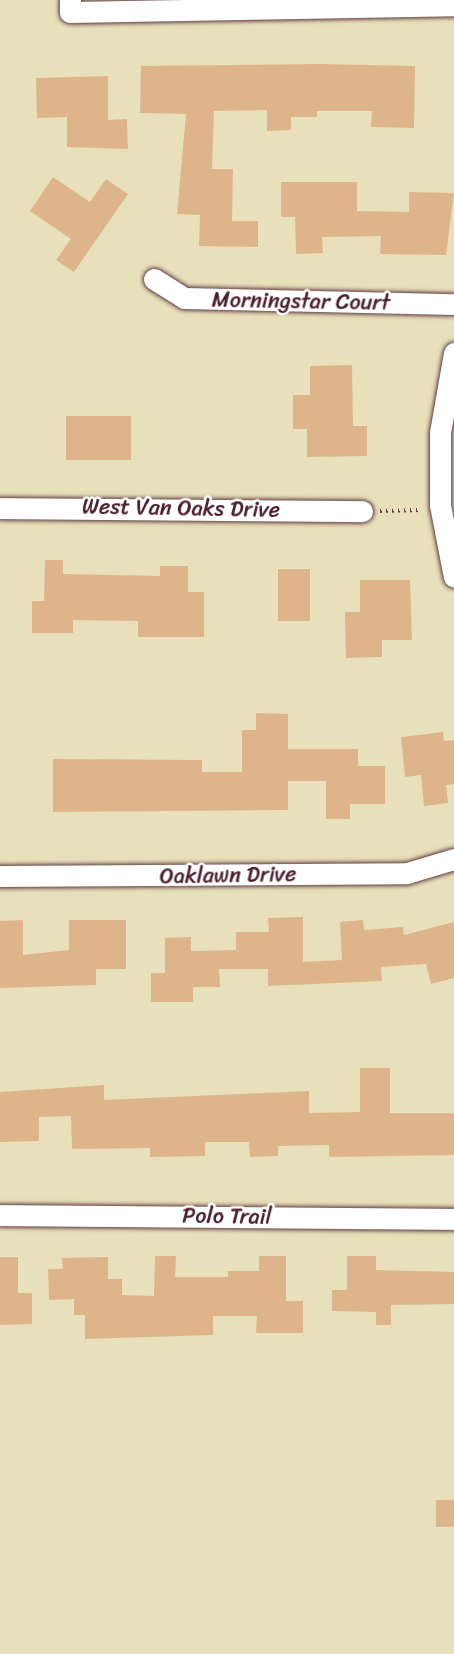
<!DOCTYPE html>
<html>
<head>
<meta charset="utf-8">
<style>
  body { margin:0 }
  #map { position:relative; width:454px; height:1654px; overflow:hidden; background:#e8e0bb; font-family:Sriracha,sans-serif }
  div>[style] { position:absolute }
  [style*='--x'] { left:calc(var(--x)*1px); top:calc(var(--y)*1px); width:calc(var(--w)*1px); rotate:calc(var(--a)*1deg) }
  .building>* { inset:0; background:#deb58a; transform-origin:0 0 }
  .path>* { height:4px; margin-top:-2px; transform-origin:0; background:repeating-linear-gradient(90deg,#623c41 0 1.5px,transparent 0 6px) }
  .roads { filter:drop-shadow(0 0 2px #623c41) drop-shadow(0 0 2px #623c41) }
  .minor>* { height:21px; margin:-10.5px; padding:0 10.5px; transform-origin:10.5px; border-radius:10.5px; background:#fff }
  span { translate:-50% -50%; white-space:nowrap; text-align:center; line-height:1.15; -webkit-text-stroke:5px #fff; paint-order:stroke }
  .street-label { font-size:22px; color:#4a1f2b }
</style>
</head>
<body>
<div id="map">
  <div class="building">
    <div style="clip-path:polygon(319px 64px,415px 66px,414px 128px,371px 127px,372px 111px,317px 111px,317px 117px,291px 117px,291px 130px,267px 131px,267px 110px,214px 111px,212px 169px,233px 169px,232px 221px,258px 221px,258px 247px,199px 246px,200px 215px,177px 214px,186px 114px,140px 113px,141px 66px)"></div>
    <div style="clip-path:polygon(108px 76px,108px 120px,127px 119px,128px 149px,67px 147px,67px 117px,37px 118px,36px 78px)"></div>
    <div style="clip-path:polygon(53px 177px,90px 202px,106px 179px,128px 194px,74px 272px,56px 260px,71px 239px,30px 211px)"></div>
    <div style="clip-path:polygon(281px 182px,357px 182px,357px 211px,409px 212px,409px 192px,454px 193px,446px 255px,380px 254px,381px 236px,322px 237px,323px 253px,296px 254px,295px 217px,281px 217px)"></div>
    <div style="clip-path:polygon(352px 365px,353px 426px,367px 426px,367px 456px,307px 457px,307px 429px,293px 429px,293px 395px,310px 395px,310px 366px)"></div>
    <div style="left:66px;top:416px;width:65px;height:44px"></div>
    <div style="clip-path:polygon(45px 560px,63px 560px,63px 574px,160px 576px,160px 566px,188px 566px,188px 592px,204px 592px,204px 637px,138px 637px,138px 621px,73px 620px,73px 633px,32px 633px,32px 601px,44px 601px)"></div>
    <div style="left:278px;top:569px;width:32px;height:52px"></div>
    <div style="clip-path:polygon(360px 580px,410px 580px,412px 640px,382px 640px,382px 657px,346px 658px,345px 612px,360px 612px)"></div>
    <div style="clip-path:polygon(256px 713px,288px 714px,288px 749px,358px 749px,358px 766px,385px 766px,385px 804px,350px 804px,350px 819px,326px 819px,326px 781px,288px 781px,288px 810px,53px 812px,53px 759px,202px 760px,202px 772px,242px 772px,242px 730px,256px 730px)"></div>
    <div style="clip-path:polygon(443px 732px,444px 741px,454px 740px,454px 784px,446px 785px,448px 803px,424px 806px,421px 775px,405px 777px,401px 737px)"></div>
    <div style="clip-path:polygon(303px 917px,303px 962px,342px 960px,340px 922px,363px 920px,364px 930px,403px 927px,404px 935px,454px 922px,454px 978px,431px 984px,426px 964px,381px 967px,382px 981px,268px 986px,268px 969px,219px 969px,220px 987px,193px 987px,193px 1002px,151px 1002px,151px 973px,165px 973px,165px 938px,191px 937px,191px 951px,236px 950px,236px 932px,269px 932px,268px 918px)"></div>
    <div style="clip-path:polygon(23px 920px,23px 955px,69px 950px,69px 920px,126px 920px,126px 969px,96px 969px,96px 985px,0 988px,0 921px)"></div>
    <div style="clip-path:polygon(360px 1068px,390px 1068px,390px 1113px,454px 1113px,454px 1155px,329px 1157px,329px 1145px,278px 1146px,278px 1156px,250px 1157px,249px 1142px,205px 1142px,205px 1156px,150px 1157px,150px 1148px,72px 1149px,71px 1116px,39px 1117px,39px 1141px,0 1142px,0 1092px,104px 1085px,104px 1100px,309px 1091px,309px 1113px,360px 1112px)"></div>
    <div style="clip-path:polygon(155px 1256px,176px 1256px,175px 1277px,228px 1277px,228px 1271px,259px 1271px,259px 1256px,286px 1256px,286px 1301px,303px 1301px,303px 1333px,256px 1333px,257px 1316px,213px 1316px,213px 1335px,85px 1339px,85px 1315px,74px 1315px,74px 1299px,49px 1300px,48px 1269px,63px 1269px,62px 1258px,108px 1257px,108px 1279px,122px 1279px,122px 1295px,154px 1296px)"></div>
    <div style="clip-path:polygon(347px 1256px,376px 1256px,376px 1270px,454px 1272px,454px 1304px,391px 1305px,391px 1325px,376px 1325px,376px 1312px,332px 1311px,332px 1290px,347px 1290px)"></div>
    <div style="clip-path:polygon(0 1257px,18px 1257px,18px 1293px,32px 1293px,32px 1324px,0 1325px)"></div>
    <div style="left:436px;top:1500px;width:18px;height:27px"></div>
  </div>
  <div class="path">
    <div style="--x:380;--y:511;--w:41;--a:-1.4"></div>
  </div>
  <div class="roads">
    <div class="minor">
      <div style="--x:70;--y:0;--w:12;--a:90"></div>
      <div style="--x:70;--y:12;--w:384;--a:-1"></div>
      <div style="--x:154;--y:279;--w:36;--a:32"></div>
      <div style="--x:184;--y:298;--w:270;--a:1.3"></div>
      <div style="--x:454;--y:353;--w:80;--a:100"></div>
      <div style="--x:440;--y:432;--w:73;--a:90"></div>
      <div style="--x:440;--y:505;--w:73;--a:79"></div>
      <div style="--x:0;--y:508;--w:362;--a:0.5"></div>
      <div style="--x:0;--y:876;--w:407;--a:-0.4"></div>
      <div style="--x:407;--y:873;--w:49;--a:-16.6"></div>
      <div style="--x:0;--y:1215;--w:454;--a:0.5"></div>
    </div>
  </div>
  <div class="street-label">
    <span style="left:301px;top:301px;rotate:1deg">Morningstar Court</span>
    <span style="left:181px;top:508px;rotate:1deg">West Van Oaks Drive</span>
    <span style="left:228px;top:875px;rotate:-1deg">Oaklawn Drive</span>
    <span style="left:227px;top:1216px;rotate:1deg">Polo Trail</span>
  </div>
</div>
</body>
</html>
